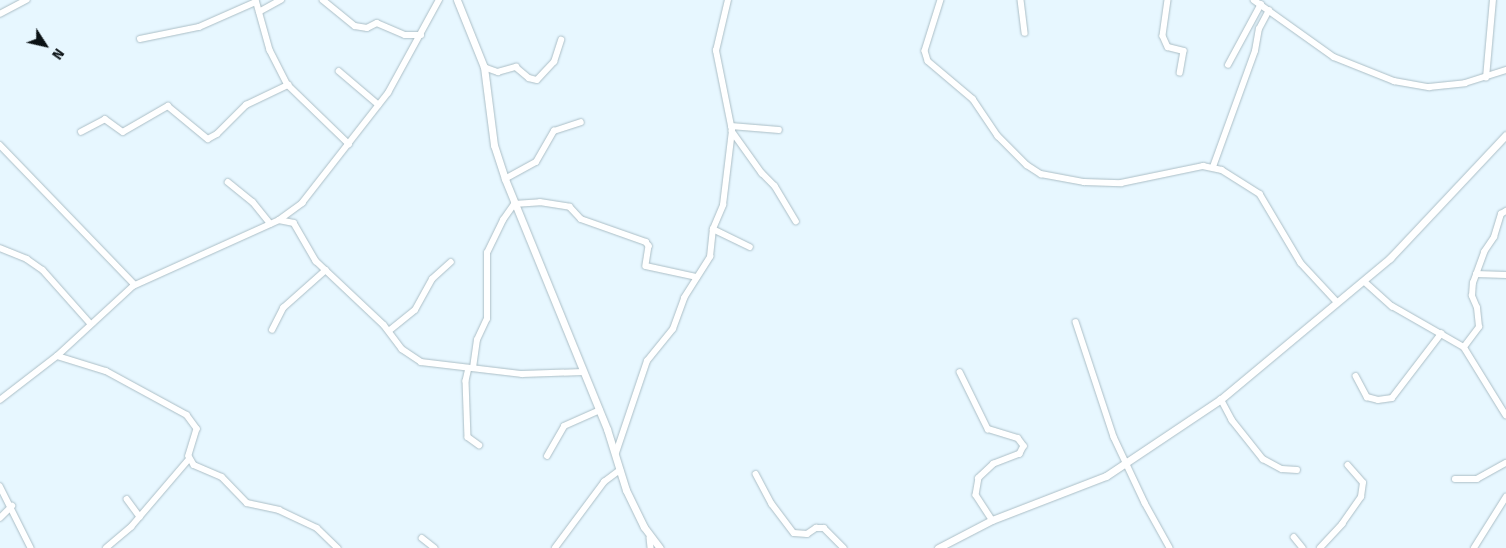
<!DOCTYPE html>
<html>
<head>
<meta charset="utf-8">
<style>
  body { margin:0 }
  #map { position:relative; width:1506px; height:548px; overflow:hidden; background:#e7f7ff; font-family:"Fira Sans",sans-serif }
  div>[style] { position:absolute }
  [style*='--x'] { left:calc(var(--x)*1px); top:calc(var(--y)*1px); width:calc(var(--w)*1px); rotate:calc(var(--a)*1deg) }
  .roads { filter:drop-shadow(0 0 1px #abbec6) drop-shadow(0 0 1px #abbec6) }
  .minor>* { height:5.5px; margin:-2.75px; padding:0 2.75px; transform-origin:2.75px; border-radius:2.75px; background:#fff }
  .major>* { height:7px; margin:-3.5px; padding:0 3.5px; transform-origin:3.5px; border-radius:3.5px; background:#fff }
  span { translate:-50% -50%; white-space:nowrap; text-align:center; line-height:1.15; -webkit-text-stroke:5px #e7f7ff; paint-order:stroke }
  .north { position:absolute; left:20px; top:20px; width:50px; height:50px; -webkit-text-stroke:4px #e7f7ff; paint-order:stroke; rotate:125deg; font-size:14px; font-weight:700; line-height:20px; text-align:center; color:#0b1215 }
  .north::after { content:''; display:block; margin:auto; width:18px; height:22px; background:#0b1215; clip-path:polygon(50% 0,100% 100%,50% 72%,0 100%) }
</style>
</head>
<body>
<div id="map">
  <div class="roads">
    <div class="minor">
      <div style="--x:256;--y:0;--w:52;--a:74.4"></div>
      <div style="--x:270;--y:50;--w:39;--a:63"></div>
      <div style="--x:288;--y:85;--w:85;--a:44"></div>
      <div style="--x:323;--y:0;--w:41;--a:39.1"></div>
      <div style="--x:355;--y:26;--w:12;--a:9"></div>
      <div style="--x:367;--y:28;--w:11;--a:-27"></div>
      <div style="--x:377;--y:23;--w:30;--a:23"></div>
      <div style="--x:405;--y:35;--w:16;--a:0"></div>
      <div style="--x:941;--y:0;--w:53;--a:107.4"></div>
      <div style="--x:925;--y:51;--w:10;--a:73"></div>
      <div style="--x:928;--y:61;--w:59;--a:40.2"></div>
      <div style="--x:973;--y:99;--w:45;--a:56"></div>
      <div style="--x:998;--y:136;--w:41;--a:45"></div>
      <div style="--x:1027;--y:165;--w:17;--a:33"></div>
      <div style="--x:1041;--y:174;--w:44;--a:10.5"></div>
      <div style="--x:1084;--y:182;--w:37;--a:2"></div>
      <div style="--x:1121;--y:183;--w:84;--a:-11.7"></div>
      <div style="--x:1203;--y:166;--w:19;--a:12"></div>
      <div style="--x:1222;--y:170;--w:45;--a:32.3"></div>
      <div style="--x:1260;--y:194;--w:80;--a:59.3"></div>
      <div style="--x:1301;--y:263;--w:54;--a:47.2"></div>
      <div style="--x:1021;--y:0;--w:33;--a:83"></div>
      <div style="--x:1168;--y:0;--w:36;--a:98"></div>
      <div style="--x:1163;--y:36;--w:12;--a:66"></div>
      <div style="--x:1168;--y:47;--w:16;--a:14"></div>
      <div style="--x:1184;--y:51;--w:22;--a:100"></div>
      <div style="--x:1254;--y:0;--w:98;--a:35.5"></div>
      <div style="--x:1334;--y:57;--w:65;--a:21.8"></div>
      <div style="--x:1394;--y:81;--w:36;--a:10"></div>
      <div style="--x:1429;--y:87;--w:36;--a:-6"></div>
      <div style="--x:1465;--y:83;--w:43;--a:-17.6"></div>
      <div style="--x:259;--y:12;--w:25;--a:-29"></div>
      <div style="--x:0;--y:14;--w:30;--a:-28"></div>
      <div style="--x:140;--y:39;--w:60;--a:-11.5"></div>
      <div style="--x:199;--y:27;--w:62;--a:-23.7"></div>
      <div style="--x:1228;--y:65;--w:69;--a:-61.6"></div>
      <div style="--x:484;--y:67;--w:15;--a:20"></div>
      <div style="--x:498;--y:72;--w:19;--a:-16"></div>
      <div style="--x:516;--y:67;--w:17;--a:40"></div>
      <div style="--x:529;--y:78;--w:8;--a:14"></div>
      <div style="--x:537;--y:80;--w:25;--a:-47"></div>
      <div style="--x:554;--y:62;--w:23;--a:-72"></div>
      <div style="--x:339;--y:71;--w:52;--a:40.4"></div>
      <div style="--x:1486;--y:78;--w:78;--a:-84.9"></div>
      <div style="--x:731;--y:126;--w:48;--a:4.8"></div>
      <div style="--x:732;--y:131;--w:52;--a:54.5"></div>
      <div style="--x:762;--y:173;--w:18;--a:45"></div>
      <div style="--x:775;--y:186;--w:41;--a:59"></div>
      <div style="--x:81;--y:132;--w:27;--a:-28"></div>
      <div style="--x:105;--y:119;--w:22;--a:36"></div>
      <div style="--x:123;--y:132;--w:52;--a:-30"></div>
      <div style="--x:168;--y:106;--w:52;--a:39.5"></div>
      <div style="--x:208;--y:139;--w:10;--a:-29"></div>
      <div style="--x:217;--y:134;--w:41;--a:-45"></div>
      <div style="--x:246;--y:105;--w:47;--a:-25.5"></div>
      <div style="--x:0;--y:145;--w:194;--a:46"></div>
      <div style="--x:1213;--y:167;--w:123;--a:-70.1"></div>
      <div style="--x:1255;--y:51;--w:22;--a:-80"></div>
      <div style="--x:1259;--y:29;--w:21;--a:-62"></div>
      <div style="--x:505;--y:179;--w:35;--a:-29"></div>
      <div style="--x:536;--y:162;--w:36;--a:-60"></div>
      <div style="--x:554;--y:131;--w:28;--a:-18"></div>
      <div style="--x:228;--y:182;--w:32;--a:39"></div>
      <div style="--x:253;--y:202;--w:28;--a:51"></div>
      <div style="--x:279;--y:220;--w:15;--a:11"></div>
      <div style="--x:294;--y:223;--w:44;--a:59.9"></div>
      <div style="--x:316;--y:261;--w:93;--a:43.3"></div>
      <div style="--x:384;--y:325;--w:30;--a:53"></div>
      <div style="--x:402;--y:349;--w:23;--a:34"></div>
      <div style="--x:421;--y:362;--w:102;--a:6.8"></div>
      <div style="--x:522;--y:374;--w:61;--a:-1.9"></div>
      <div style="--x:713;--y:229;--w:41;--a:25.9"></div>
      <div style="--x:0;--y:248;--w:29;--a:22"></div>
      <div style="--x:27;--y:259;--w:19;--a:35"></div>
      <div style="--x:43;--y:270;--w:72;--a:48.4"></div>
      <div style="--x:1476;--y:274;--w:30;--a:2"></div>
      <div style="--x:1364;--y:281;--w:38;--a:42"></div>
      <div style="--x:1392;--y:306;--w:83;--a:29.7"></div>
      <div style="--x:1464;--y:347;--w:80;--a:58.3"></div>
      <div style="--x:1076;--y:322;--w:121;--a:71.7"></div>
      <div style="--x:1114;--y:437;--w:73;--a:64.8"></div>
      <div style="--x:1145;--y:503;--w:51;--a:60.9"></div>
      <div style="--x:272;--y:330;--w:25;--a:-63"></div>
      <div style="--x:283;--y:308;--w:57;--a:-41.5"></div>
      <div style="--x:389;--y:331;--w:33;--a:-39"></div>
      <div style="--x:415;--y:310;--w:35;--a:-61"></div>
      <div style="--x:432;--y:279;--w:25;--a:-42"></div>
      <div style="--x:1464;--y:347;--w:25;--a:-53"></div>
      <div style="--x:1479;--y:327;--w:19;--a:-96"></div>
      <div style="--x:1477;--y:308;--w:13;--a:-113"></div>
      <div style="--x:1472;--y:296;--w:13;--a:-86"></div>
      <div style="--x:1473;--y:283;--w:33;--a:-70"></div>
      <div style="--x:1484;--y:252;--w:18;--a:-56"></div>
      <div style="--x:1494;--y:237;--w:24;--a:-73"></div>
      <div style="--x:1501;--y:214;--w:6;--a:-31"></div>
      <div style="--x:57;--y:356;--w:51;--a:17"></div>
      <div style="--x:106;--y:371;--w:92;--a:28.5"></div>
      <div style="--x:187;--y:415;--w:17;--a:54"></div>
      <div style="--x:197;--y:429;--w:28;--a:107"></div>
      <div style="--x:189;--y:456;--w:10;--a:61"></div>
      <div style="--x:194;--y:465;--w:30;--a:23"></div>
      <div style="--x:222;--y:477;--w:36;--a:46"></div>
      <div style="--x:247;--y:503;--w:33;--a:12"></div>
      <div style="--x:279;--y:510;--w:42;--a:25.3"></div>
      <div style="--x:317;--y:528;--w:29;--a:44"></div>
      <div style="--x:469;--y:368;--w:13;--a:103"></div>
      <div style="--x:466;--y:381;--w:56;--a:88"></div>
      <div style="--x:468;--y:437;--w:14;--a:36"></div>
      <div style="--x:473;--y:368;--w:28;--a:-82"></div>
      <div style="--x:477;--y:340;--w:23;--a:-65"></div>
      <div style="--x:487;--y:319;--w:66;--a:-90"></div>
      <div style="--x:487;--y:253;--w:37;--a:-64"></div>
      <div style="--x:503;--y:220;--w:19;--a:-55"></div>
      <div style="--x:514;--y:204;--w:26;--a:-4"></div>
      <div style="--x:540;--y:202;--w:30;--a:9"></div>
      <div style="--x:570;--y:207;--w:16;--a:47"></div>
      <div style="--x:581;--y:219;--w:69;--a:19.5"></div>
      <div style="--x:646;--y:242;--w:5;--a:53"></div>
      <div style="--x:649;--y:246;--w:20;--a:99"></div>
      <div style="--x:646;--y:266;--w:52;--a:12.2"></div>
      <div style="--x:960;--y:372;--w:64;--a:63.8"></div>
      <div style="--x:988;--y:429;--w:31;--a:17"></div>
      <div style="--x:1018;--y:438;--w:10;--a:53"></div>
      <div style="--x:1024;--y:446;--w:9;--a:117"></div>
      <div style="--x:1020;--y:454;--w:28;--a:159"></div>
      <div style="--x:994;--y:464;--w:21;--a:137"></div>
      <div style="--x:979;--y:478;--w:17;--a:100"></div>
      <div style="--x:976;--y:495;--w:30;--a:57"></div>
      <div style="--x:1356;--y:376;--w:24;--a:62"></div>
      <div style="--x:1367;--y:397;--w:11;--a:15"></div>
      <div style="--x:1378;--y:400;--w:14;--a:-8"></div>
      <div style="--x:1392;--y:398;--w:81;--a:-52.6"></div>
      <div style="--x:1221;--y:399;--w:24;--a:62"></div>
      <div style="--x:1232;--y:420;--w:50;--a:51.5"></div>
      <div style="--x:1263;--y:459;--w:21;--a:28"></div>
      <div style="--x:1282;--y:469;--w:15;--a:4"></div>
      <div style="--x:0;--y:400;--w:72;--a:-37.7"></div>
      <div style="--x:57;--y:356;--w:103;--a:-42.6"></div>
      <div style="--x:133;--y:286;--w:160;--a:-24.3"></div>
      <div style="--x:279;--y:220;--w:29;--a:-36"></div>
      <div style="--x:302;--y:203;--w:140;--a:-52"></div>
      <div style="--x:388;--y:93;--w:106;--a:-61.3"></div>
      <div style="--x:616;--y:453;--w:97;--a:-71.4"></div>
      <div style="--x:647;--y:361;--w:41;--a:-50.9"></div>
      <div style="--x:673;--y:329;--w:33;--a:-70"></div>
      <div style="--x:684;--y:298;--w:49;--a:-57.6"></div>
      <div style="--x:710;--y:257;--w:28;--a:-84"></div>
      <div style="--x:713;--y:229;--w:26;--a:-67"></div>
      <div style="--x:723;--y:205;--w:75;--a:-83.1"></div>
      <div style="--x:732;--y:131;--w:82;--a:-101.3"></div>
      <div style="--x:716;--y:51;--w:52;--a:-76.8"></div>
      <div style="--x:547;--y:456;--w:34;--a:-60"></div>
      <div style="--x:564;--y:426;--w:39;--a:-24"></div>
      <div style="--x:756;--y:474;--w:34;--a:62"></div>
      <div style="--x:772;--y:504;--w:36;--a:53"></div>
      <div style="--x:794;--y:533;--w:13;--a:4"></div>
      <div style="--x:807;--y:534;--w:11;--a:-34"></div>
      <div style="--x:816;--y:528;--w:8;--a:0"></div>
      <div style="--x:824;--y:528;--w:28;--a:45"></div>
      <div style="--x:1455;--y:479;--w:22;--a:0"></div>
      <div style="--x:1477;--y:479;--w:33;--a:-29"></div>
      <div style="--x:0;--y:486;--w:69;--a:63.4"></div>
      <div style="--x:127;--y:499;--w:22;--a:54"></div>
      <div style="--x:0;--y:518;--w:17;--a:-45"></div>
      <div style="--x:1294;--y:537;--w:14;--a:51"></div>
      <div style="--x:422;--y:538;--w:16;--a:38"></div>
      <div style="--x:650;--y:538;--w:10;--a:84"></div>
      <div style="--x:106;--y:548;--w:33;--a:-40"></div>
      <div style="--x:131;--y:527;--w:89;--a:-49.5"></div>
      <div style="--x:555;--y:548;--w:82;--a:-53.4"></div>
      <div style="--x:604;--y:482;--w:20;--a:-37"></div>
      <div style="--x:1320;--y:548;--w:33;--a:-47"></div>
      <div style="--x:1342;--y:524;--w:33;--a:-55"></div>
      <div style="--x:1361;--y:497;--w:14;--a:-82"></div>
      <div style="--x:1363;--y:483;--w:23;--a:-131"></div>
      <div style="--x:1474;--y:548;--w:60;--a:-57.9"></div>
    </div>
    <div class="major">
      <div style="--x:457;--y:0;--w:72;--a:68.1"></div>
      <div style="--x:484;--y:67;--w:79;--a:82.7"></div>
      <div style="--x:494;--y:145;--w:36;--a:72"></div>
      <div style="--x:505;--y:179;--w:270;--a:67.8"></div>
      <div style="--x:607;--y:429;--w:64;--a:72.7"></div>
      <div style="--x:626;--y:490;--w:41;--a:64.1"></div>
      <div style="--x:644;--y:527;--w:26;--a:53"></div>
      <div style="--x:938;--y:548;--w:61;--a:-27.4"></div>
      <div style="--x:992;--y:520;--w:122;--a:-21.1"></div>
      <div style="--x:1106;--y:476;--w:138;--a:-33.8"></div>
      <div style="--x:1221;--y:399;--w:220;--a:-39.8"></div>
      <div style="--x:1390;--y:258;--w:169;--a:-46.7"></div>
    </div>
  </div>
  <div class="north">N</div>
</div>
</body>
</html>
